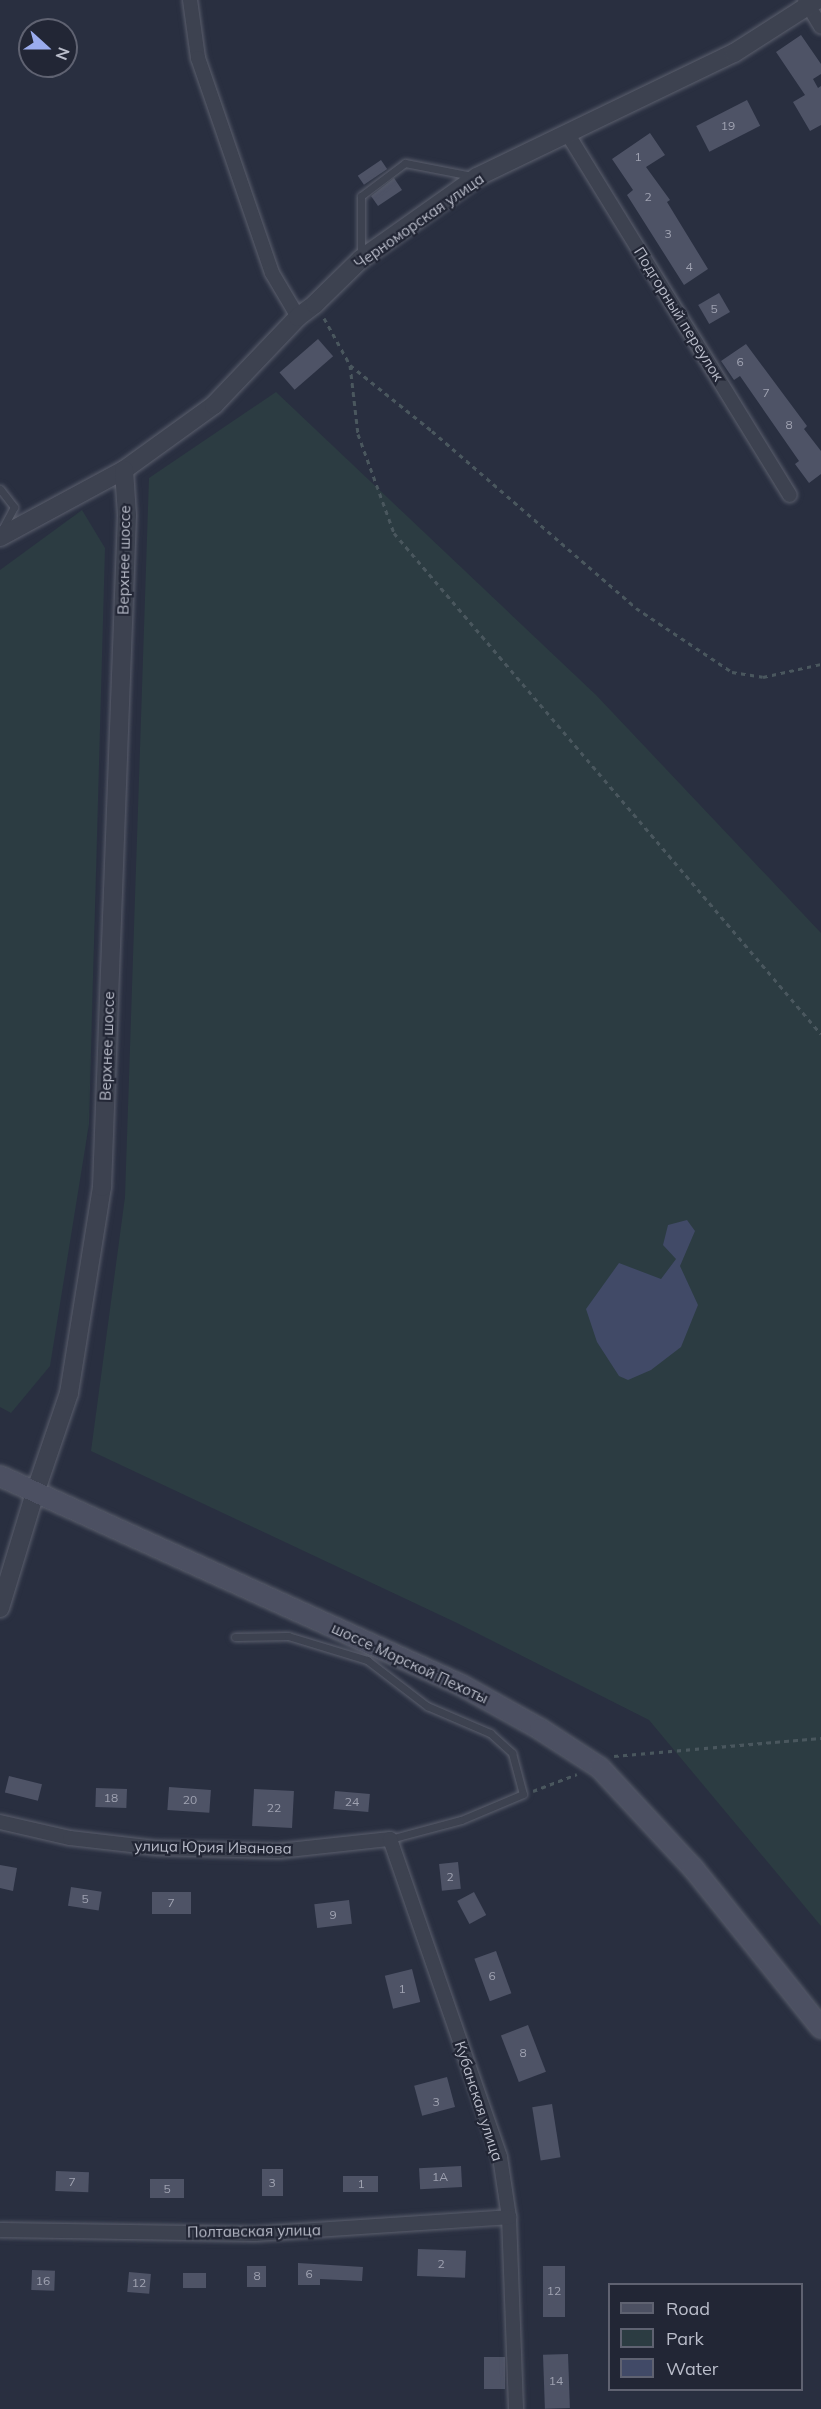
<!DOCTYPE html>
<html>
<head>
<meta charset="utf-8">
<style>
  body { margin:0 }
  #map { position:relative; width:821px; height:2409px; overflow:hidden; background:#292f40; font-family:Mulish,sans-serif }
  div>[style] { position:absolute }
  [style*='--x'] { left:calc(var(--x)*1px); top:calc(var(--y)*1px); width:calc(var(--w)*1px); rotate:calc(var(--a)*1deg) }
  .green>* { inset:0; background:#2c3c42 }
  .water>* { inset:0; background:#414a67 }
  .building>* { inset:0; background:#4e5366; transform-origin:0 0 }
  .path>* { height:3px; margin-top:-1.5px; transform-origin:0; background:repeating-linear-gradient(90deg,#4a575e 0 4.5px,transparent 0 9px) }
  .roads { filter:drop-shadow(0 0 2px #5b5f6d) drop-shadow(0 0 2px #5b5f6d) }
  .service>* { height:7px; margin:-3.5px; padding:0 3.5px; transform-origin:3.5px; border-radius:3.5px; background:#3d4250 }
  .minor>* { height:14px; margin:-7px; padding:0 7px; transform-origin:7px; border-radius:7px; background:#3d4250 }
  .tertiary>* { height:18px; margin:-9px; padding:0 9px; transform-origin:9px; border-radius:9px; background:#3d4250 }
  .secondary>* { height:20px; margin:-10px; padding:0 10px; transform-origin:10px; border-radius:10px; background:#4c5062 }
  span { translate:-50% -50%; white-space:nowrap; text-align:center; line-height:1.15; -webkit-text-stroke:4.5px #222635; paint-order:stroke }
  .number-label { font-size:12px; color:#9fa2b1 }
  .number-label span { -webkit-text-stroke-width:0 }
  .street-label { font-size:15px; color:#babdca }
  .legend { position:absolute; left:608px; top:2283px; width:195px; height:108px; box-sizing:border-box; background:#222635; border:2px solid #5f6271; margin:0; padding:8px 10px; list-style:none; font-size:18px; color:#babdca }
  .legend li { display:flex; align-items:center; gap:12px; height:30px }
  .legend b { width:30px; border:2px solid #5f6271 }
  .north { position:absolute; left:18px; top:18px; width:60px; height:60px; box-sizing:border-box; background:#222635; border:2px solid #5f6271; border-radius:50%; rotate:111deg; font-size:16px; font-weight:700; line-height:24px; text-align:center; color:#babdca }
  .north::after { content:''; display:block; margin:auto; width:21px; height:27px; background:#9bacee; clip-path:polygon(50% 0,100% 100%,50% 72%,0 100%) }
</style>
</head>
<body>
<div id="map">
  <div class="green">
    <div style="clip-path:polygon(276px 392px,596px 695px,821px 933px,821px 1926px,649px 1720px,457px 1623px,91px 1451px,125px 1197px,149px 478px)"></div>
    <div style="clip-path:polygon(82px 510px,105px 548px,89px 1124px,50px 1366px,11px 1413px,0 1407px,0 570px)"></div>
  </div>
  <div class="water">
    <div style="clip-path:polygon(687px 1220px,695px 1231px,680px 1266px,698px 1305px,681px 1347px,651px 1370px,628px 1380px,619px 1376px,597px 1342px,586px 1309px,619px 1263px,661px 1279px,676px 1259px,663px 1245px,668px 1225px)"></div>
  </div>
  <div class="building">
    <div style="clip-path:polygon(801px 35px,821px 64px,821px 74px,813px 79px,818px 88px,821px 86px,821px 125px,810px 131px,793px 102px,805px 95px,776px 52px)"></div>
    <div style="left:747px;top:100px;width:29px;height:57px;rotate:63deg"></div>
    <div style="clip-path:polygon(650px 133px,665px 155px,646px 167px,670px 200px,667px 202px,708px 269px,684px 285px,627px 195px,633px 190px,612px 159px)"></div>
    <div style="left:381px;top:160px;width:11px;height:28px;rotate:56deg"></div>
    <div style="clip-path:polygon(394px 178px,402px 190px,378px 206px,371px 196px)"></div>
    <div style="left:719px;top:293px;width:22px;height:24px;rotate:60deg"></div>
    <div style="left:318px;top:339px;width:23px;height:51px;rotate:49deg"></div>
    <div style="clip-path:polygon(746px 344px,807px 426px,804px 429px,821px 451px,821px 474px,809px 483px,795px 464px,799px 461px,740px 376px,734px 380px,721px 361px)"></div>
    <div style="left:9px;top:1776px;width:34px;height:17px;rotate:14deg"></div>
    <div style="left:169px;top:1787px;width:42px;height:23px;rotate:4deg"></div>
    <div style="left:96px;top:1788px;width:31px;height:19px;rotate:2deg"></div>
    <div style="left:254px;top:1789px;width:40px;height:37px;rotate:3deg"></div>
    <div style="left:335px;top:1791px;width:35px;height:18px;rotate:5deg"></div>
    <div style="left:458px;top:1862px;width:27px;height:19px;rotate:84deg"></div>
    <div style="clip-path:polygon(0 1865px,17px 1868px,13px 1891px,0 1888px)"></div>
    <div style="left:71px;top:1887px;width:31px;height:19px;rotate:9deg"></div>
    <div style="left:152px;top:1892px;width:39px;height:22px"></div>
    <div style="left:474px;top:1892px;width:26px;height:19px;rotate:62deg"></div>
    <div style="left:349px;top:1900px;width:24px;height:35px;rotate:83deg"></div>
    <div style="left:496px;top:1951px;width:45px;height:23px;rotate:70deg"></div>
    <div style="left:412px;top:1969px;width:34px;height:28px;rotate:76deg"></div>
    <div style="left:528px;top:2025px;width:50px;height:29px;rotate:69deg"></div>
    <div style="left:447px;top:2077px;width:31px;height:34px;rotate:75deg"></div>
    <div style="left:552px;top:2104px;width:54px;height:20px;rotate:81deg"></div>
    <div style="left:461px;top:2166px;width:21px;height:42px;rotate:87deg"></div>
    <div style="left:262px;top:2169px;width:21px;height:27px"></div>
    <div style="left:56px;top:2171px;width:33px;height:20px;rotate:2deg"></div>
    <div style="left:343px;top:2176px;width:35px;height:16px"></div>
    <div style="left:150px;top:2179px;width:34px;height:19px"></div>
    <div style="left:418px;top:2249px;width:48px;height:27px;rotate:2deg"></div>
    <div style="clip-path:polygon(298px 2263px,363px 2267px,362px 2281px,320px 2279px,320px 2285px,298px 2285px)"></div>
    <div style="left:247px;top:2266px;width:19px;height:21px"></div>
    <div style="left:543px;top:2266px;width:22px;height:51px"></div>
    <div style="left:32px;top:2270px;width:23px;height:20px;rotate:2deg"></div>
    <div style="left:129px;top:2272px;width:22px;height:20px;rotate:5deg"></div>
    <div style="left:183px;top:2273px;width:23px;height:15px"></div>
    <div style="left:568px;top:2354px;width:54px;height:25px;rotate:88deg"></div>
    <div style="left:484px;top:2357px;width:21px;height:32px"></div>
  </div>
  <div class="path">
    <div style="--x:324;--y:318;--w:54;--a:61"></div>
    <div style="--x:350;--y:365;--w:105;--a:38.8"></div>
    <div style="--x:432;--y:431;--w:270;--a:40.9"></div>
    <div style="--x:636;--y:608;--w:115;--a:33.7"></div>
    <div style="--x:732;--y:672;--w:31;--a:9"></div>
    <div style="--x:763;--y:677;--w:59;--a:-12.6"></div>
    <div style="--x:350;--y:365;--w:69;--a:83.4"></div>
    <div style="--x:358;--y:434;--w:105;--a:70"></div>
    <div style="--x:394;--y:533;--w:658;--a:49.56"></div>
    <div style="--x:614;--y:1756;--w:208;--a:-5"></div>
    <div style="--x:533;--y:1791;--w:47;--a:-21.1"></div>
  </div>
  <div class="roads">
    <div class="service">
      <div style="--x:361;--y:257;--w:61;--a:-90"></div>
      <div style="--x:361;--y:196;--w:55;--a:-36.9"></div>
      <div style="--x:405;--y:163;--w:68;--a:11"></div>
      <div style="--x:0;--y:489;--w:23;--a:52"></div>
      <div style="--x:14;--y:507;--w:26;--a:118"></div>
      <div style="--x:235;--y:1637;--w:53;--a:-1.1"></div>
      <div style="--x:288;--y:1636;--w:83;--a:16.9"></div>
      <div style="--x:367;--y:1660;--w:76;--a:37.5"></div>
      <div style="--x:427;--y:1706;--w:69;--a:23.2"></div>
      <div style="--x:490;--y:1733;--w:30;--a:42"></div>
      <div style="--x:512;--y:1753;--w:42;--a:75"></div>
      <div style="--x:523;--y:1794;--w:67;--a:157.2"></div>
      <div style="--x:461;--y:1820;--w:73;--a:165"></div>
    </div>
    <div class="minor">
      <div style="--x:190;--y:0;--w:59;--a:82.1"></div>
      <div style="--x:198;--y:58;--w:227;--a:71"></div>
      <div style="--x:272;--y:273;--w:51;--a:59.4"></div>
      <div style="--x:805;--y:0;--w:31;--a:59"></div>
      <div style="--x:567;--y:133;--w:425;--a:58.4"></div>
      <div style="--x:0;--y:1822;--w:72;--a:12.9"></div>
      <div style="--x:70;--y:1838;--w:88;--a:6.6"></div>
      <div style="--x:157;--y:1848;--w:122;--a:1.4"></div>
      <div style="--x:279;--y:1851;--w:112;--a:-6.2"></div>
      <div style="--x:390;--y:1839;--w:336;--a:70.9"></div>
      <div style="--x:500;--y:2157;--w:61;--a:81.5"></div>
      <div style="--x:509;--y:2217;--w:192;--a:87.9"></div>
      <div style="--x:0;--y:2230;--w:255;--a:0.9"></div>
      <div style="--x:255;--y:2234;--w:255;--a:-3.8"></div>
    </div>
    <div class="tertiary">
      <div style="--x:0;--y:537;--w:141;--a:-28.4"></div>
      <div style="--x:124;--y:470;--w:111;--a:-35.8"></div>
      <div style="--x:214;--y:405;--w:122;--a:-46.3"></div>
      <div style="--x:298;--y:317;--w:21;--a:-37"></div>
      <div style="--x:315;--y:304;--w:64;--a:-44.4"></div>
      <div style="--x:361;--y:259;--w:142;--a:-35.3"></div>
      <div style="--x:477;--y:177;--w:285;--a:-25.8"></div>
      <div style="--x:734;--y:53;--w:98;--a:-32.6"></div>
      <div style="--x:0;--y:1608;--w:120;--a:-73.1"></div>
      <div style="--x:35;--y:1493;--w:106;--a:-71.2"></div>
      <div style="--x:69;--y:1393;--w:209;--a:-80.9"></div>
      <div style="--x:102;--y:1187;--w:672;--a:-87.87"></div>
      <div style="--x:127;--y:515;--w:45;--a:-93.8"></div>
    </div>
    <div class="secondary">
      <div style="--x:0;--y:1476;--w:506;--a:24.39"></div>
      <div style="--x:461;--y:1685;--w:90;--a:29.1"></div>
      <div style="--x:540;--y:1729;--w:72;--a:33"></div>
      <div style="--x:600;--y:1768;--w:137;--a:47.1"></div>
      <div style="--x:693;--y:1868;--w:205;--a:51.3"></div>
    </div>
  </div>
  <div class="number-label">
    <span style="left:728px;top:126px">19</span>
    <span style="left:638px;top:157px">1</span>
    <span style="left:648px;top:197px">2</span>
    <span style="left:668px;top:234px">3</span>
    <span style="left:689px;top:267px">4</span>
    <span style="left:714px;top:309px">5</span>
    <span style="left:740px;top:362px">6</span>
    <span style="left:766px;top:393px">7</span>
    <span style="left:789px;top:425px">8</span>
    <span style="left:111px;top:1798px">18</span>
    <span style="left:190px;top:1800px">20</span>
    <span style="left:352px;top:1802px">24</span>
    <span style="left:274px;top:1808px">22</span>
    <span style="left:450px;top:1877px">2</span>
    <span style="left:85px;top:1899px">5</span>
    <span style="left:171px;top:1903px">7</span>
    <span style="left:333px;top:1915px">9</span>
    <span style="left:492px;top:1976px">6</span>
    <span style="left:402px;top:1989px">1</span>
    <span style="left:523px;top:2053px">8</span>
    <span style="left:436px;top:2102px">3</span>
    <span style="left:440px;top:2177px">1А</span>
    <span style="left:72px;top:2182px">7</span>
    <span style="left:272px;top:2183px">3</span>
    <span style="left:361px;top:2184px">1</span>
    <span style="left:167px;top:2189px">5</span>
    <span style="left:441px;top:2264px">2</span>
    <span style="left:309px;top:2274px">6</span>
    <span style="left:257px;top:2276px">8</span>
    <span style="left:43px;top:2281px">16</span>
    <span style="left:139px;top:2283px">12</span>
    <span style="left:554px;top:2291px">12</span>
    <span style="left:556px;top:2381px">14</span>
  </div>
  <div class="street-label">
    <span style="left:419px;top:221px;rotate:-35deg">Черноморская улица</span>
    <span style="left:679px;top:314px;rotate:58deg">Подгорный переулок</span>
    <span style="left:124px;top:560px;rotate:-89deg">Верхнее шоссе</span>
    <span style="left:107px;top:1046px;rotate:-88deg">Верхнее шоссе</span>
    <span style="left:410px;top:1663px;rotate:25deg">шоссе Морской Пехоты</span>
    <span style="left:213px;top:1847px;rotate:1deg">улица Юрия Иванова</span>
    <span style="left:479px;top:2101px;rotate:72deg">Кубанская улица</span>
    <span style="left:254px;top:2231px;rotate:-1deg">Полтавская улица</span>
  </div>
  <ul class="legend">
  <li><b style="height:8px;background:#4c5062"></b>Road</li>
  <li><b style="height:16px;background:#2c3c42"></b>Park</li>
  <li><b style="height:16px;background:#414a67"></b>Water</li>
  </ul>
  <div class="north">N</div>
</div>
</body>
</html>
